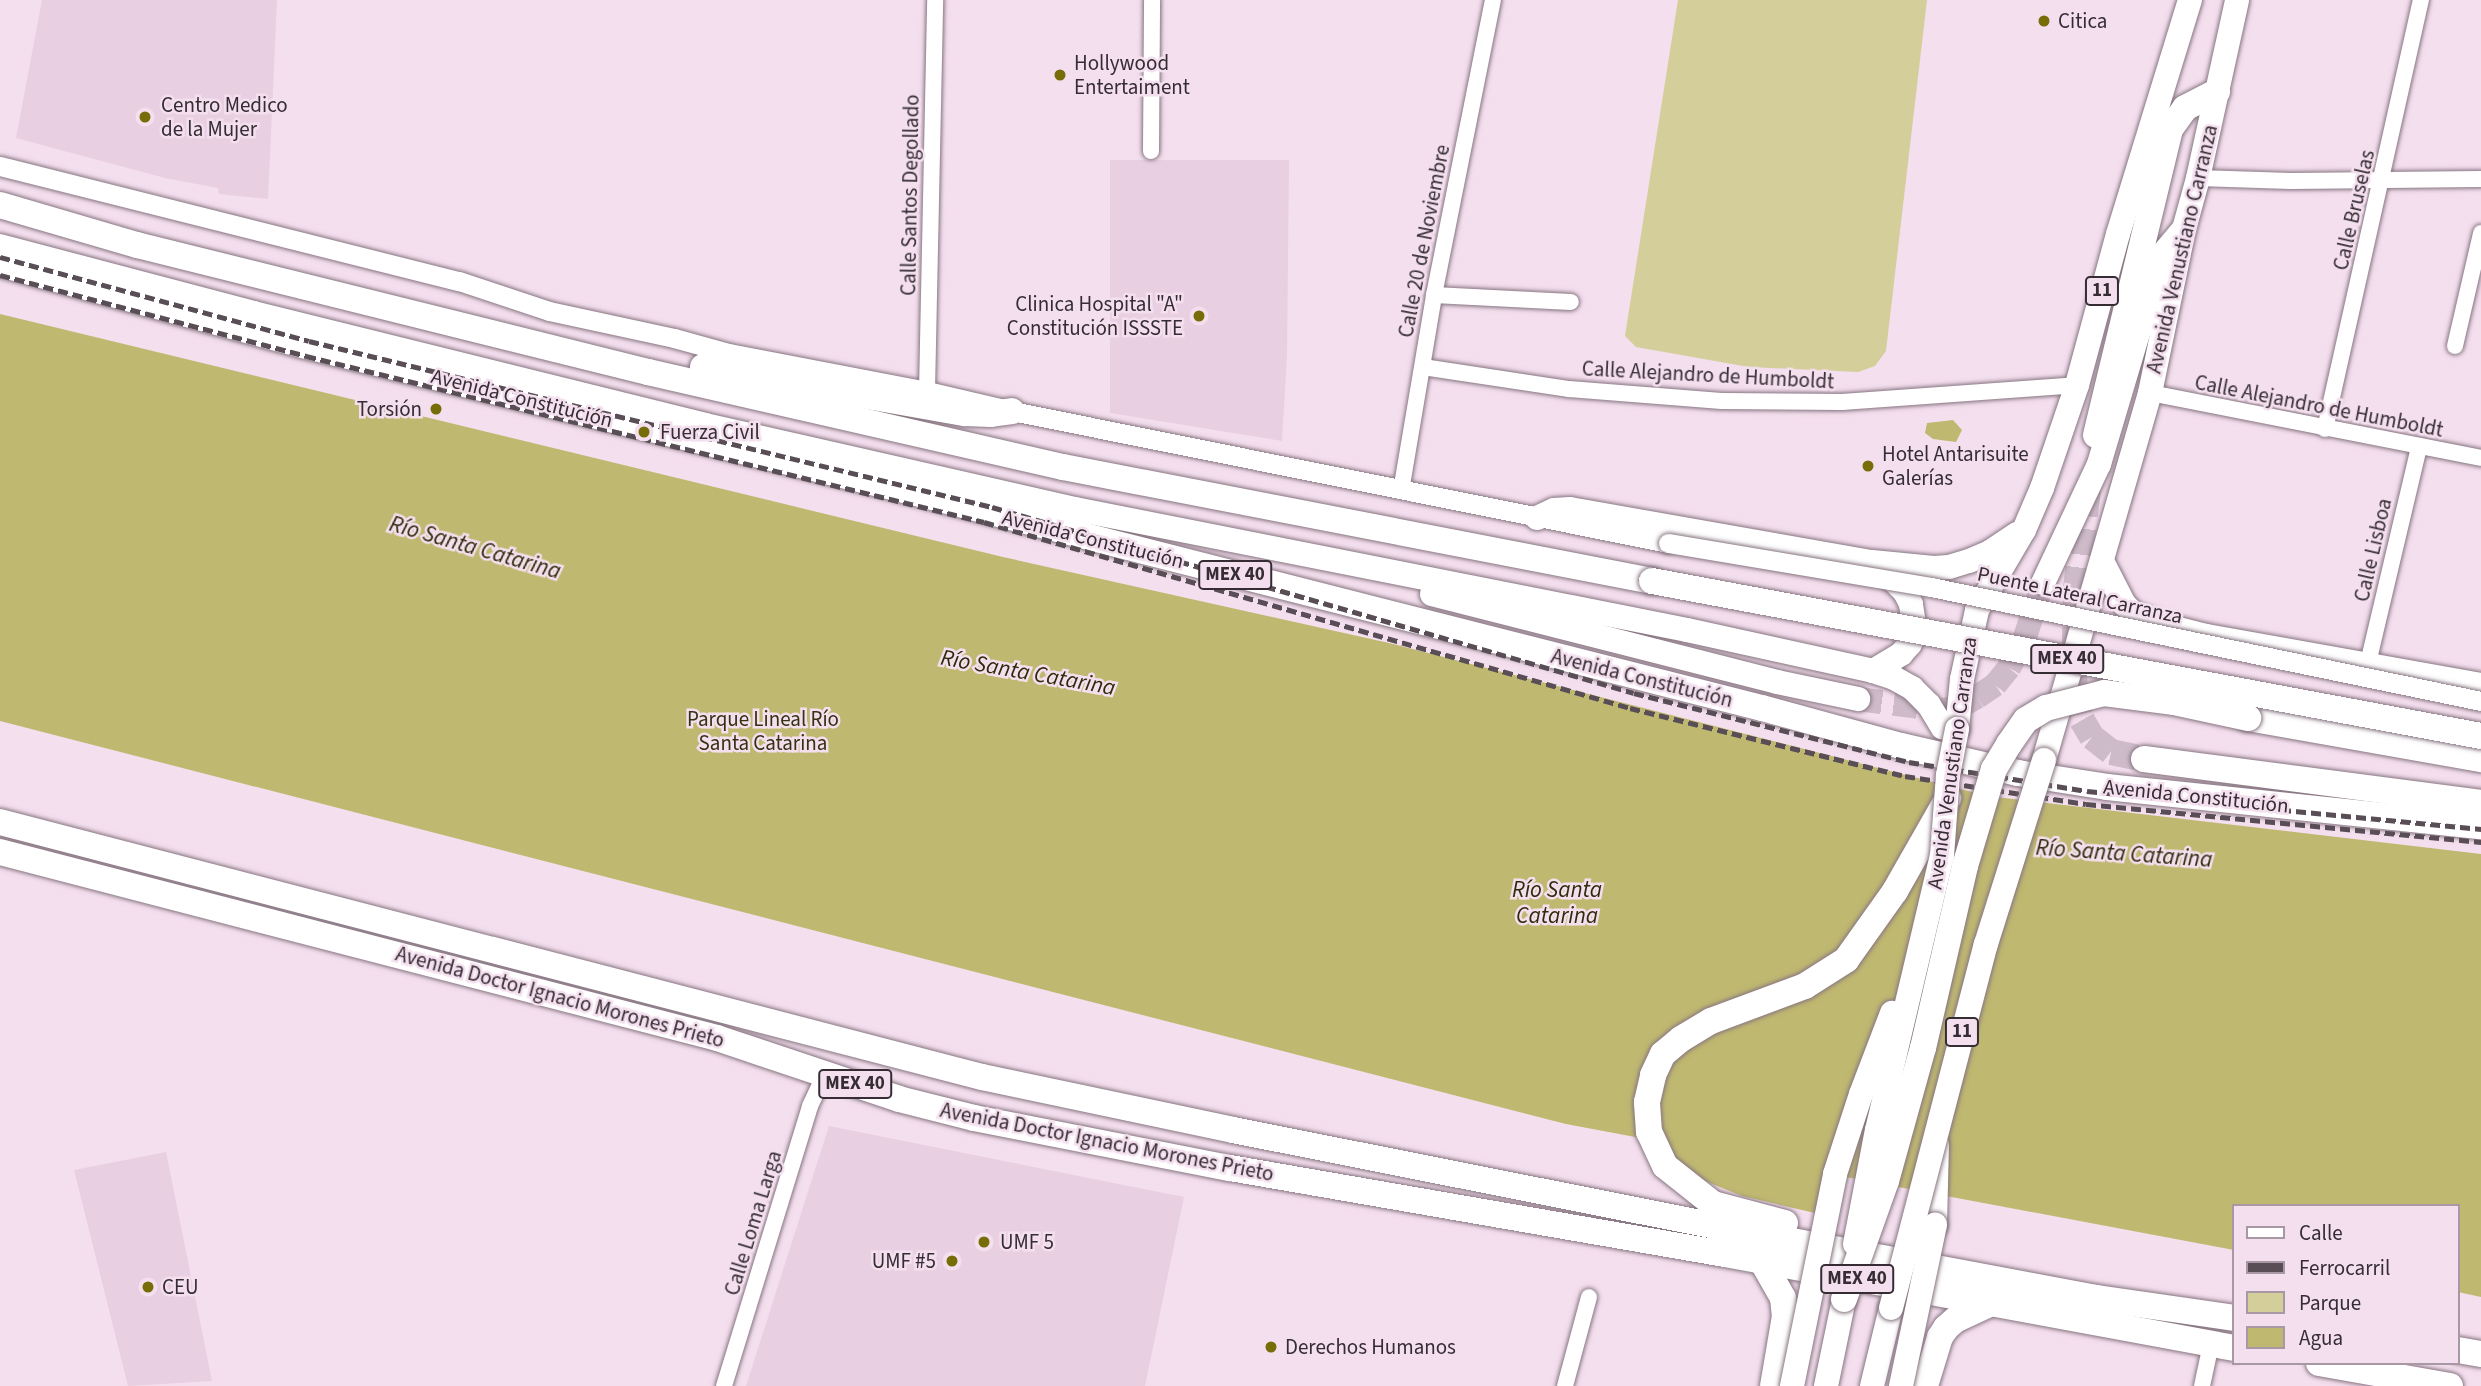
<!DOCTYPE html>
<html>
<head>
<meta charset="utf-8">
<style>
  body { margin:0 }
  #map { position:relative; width:2481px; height:1386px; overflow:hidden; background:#f4dfee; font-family:"Source Sans 3",sans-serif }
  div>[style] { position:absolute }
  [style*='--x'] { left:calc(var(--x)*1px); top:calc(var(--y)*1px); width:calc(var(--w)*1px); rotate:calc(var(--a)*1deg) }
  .built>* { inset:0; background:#e9cfe2 }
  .green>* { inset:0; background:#d3ce9a }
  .water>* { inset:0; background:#bfb870 }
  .primary-tunnel>* { height:24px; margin-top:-12px; transform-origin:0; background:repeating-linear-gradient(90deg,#cebbc9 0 24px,transparent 0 36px) }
  .trunk-tunnel>* { height:26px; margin-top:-13px; transform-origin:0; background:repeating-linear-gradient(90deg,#cebbc9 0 26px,transparent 0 39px) }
  .roads { filter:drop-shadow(0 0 2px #877581) drop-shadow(0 0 2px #877581) }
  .minor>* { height:16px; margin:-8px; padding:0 8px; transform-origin:8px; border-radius:8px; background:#fff }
  .tertiary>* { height:19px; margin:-9.5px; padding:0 9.5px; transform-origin:9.5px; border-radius:9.5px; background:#fff }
  .primary>* { height:24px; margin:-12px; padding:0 12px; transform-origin:12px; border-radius:12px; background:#fff }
  .trunk>* { height:26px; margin:-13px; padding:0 13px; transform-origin:13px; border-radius:13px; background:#fff }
  .rail>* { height:5px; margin-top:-2.5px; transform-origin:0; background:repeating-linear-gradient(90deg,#594e56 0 10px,transparent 0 15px) }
  .bridges { filter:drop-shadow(0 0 2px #877581) drop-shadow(0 0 2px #877581) }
  .tertiary-bridge>* { height:19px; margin:-9.5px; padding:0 9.5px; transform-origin:9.5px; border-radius:9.5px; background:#fff }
  .primary-bridge>* { height:24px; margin:-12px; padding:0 12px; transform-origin:12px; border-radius:12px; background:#fff }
  .trunk-bridge>* { height:26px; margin:-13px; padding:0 13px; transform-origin:13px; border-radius:13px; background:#fff }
  .dots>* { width:19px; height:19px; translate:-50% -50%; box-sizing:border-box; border:4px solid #f4dfee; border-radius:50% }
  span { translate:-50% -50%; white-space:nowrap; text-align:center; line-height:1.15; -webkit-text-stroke:5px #f4dfee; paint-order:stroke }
  .shield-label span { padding:2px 5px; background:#f4dfee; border:2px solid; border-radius:5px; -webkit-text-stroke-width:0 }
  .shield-label { font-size:19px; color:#352d33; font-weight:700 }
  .poi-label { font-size:21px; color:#352d33 }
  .left { translate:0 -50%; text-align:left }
  .right { translate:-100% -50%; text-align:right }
  .street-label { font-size:21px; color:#352d33 }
  .park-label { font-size:21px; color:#353212 }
  .water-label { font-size:23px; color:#2e2b0a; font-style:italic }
  .legend { position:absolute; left:2232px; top:1204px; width:228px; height:161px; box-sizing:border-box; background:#f4dfee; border:2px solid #a898a3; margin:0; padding:9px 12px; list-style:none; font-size:21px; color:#352d33 }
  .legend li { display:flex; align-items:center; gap:14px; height:35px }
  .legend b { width:35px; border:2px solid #a898a3 }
</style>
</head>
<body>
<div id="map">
  <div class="built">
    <div style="clip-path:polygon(42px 0,277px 0,268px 199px,219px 194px,218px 188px,165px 178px,16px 138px)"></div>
    <div style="clip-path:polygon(1110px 160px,1289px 160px,1287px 355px,1282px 441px,1110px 413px)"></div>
    <div style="clip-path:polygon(829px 1126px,1184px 1197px,1145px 1386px,746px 1386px)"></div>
    <div style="clip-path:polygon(166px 1152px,212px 1381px,128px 1386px,74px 1170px)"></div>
  </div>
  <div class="green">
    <div style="clip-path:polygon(1678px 0,1927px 0,1886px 351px,1875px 366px,1858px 372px,1749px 367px,1636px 347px,1625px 336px)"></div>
  </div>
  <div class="water">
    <div style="clip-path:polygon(0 314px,1003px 557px,1389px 643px,1988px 796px,2481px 854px,2481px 1297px,2458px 1292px,2458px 1206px,2234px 1206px,2234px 1250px,1824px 1173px,1815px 1213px,1742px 1196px,1673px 1168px,1662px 1142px,1566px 1124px,0 721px)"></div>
    <div style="clip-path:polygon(1953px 420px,1962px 430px,1956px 442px,1933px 439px,1925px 433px,1927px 423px)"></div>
  </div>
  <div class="primary-tunnel">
    <div style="--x:1858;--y:699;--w:86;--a:7.4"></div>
    <div style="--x:1943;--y:710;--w:16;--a:-11"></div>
    <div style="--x:1959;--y:707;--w:21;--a:-29"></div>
    <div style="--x:1977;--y:697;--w:22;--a:-34"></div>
    <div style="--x:1995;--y:685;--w:22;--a:-51"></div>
    <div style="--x:2009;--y:668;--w:32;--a:-62"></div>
    <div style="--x:2024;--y:640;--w:60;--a:-71.6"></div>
  </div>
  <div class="trunk-tunnel">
    <div style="--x:2088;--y:490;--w:99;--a:97"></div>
    <div style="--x:2076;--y:588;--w:101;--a:91.1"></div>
    <div style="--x:2074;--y:689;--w:32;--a:76"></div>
    <div style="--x:2082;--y:720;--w:20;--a:60"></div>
    <div style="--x:2092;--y:737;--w:24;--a:38"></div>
    <div style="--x:2111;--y:752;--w:34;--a:12"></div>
  </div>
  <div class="roads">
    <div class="minor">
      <div style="--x:1151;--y:151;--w:151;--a:-89.6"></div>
      <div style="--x:2198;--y:178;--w:93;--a:1.8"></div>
      <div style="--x:2291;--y:181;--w:190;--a:-0.6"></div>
      <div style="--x:1434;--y:295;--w:137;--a:2.9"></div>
      <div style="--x:2455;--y:346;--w:116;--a:-77"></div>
      <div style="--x:1423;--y:367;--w:148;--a:8.6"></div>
      <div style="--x:1569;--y:389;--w:153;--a:4.5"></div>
      <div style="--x:1722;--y:401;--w:120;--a:0.5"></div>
      <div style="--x:1842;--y:402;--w:236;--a:-4.1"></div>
      <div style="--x:927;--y:391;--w:391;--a:-88.8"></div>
      <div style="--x:2150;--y:393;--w:337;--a:11.1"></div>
      <div style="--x:2325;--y:429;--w:440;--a:-77.4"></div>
      <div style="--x:1401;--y:491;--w:199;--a:-80.4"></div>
      <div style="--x:1434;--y:295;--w:301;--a:-78.7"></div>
      <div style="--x:2368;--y:663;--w:222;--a:-76.7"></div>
      <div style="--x:724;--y:1386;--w:293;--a:-72.9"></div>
      <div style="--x:810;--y:1106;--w:35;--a:-65"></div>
      <div style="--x:1565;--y:1386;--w:92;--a:-74.9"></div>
      <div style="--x:2202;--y:1386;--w:43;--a:-77.9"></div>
    </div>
    <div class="tertiary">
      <div style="--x:0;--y:166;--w:473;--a:14.1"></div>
      <div style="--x:459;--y:281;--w:95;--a:18.4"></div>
      <div style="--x:549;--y:311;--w:128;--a:12.2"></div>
      <div style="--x:674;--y:338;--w:57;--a:15.3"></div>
      <div style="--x:729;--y:353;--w:202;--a:10.9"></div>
      <div style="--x:927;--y:391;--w:87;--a:13.2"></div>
      <div style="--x:1012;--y:411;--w:669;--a:11.38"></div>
    </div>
    <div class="primary">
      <div style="--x:0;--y:246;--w:262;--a:14.8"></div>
      <div style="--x:253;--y:313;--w:466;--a:13.9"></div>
      <div style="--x:705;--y:425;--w:379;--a:12.8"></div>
      <div style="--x:1075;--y:509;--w:624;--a:11.18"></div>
      <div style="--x:1687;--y:630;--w:190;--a:12.4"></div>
      <div style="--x:1873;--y:671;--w:22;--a:18"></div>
      <div style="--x:1894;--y:678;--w:21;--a:29"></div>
      <div style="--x:1912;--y:688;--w:24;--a:45"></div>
      <div style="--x:1929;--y:705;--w:26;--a:59"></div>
      <div style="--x:1537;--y:518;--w:19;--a:-25"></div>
      <div style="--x:1554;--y:510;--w:16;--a:-4"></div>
      <div style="--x:1570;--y:509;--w:307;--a:10"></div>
      <div style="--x:1872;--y:562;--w:62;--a:5.5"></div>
      <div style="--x:1934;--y:568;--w:15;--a:-4"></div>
      <div style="--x:1949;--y:567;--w:21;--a:-17"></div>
      <div style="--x:1969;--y:561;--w:23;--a:-23"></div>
      <div style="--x:1990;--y:552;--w:32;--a:-34"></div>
      <div style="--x:2102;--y:561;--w:48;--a:62.9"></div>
      <div style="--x:2124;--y:604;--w:14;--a:45"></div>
      <div style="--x:2134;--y:614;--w:30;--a:21"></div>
      <div style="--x:2162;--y:625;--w:45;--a:14"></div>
      <div style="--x:2206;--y:636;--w:279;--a:10.1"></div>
      <div style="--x:2043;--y:583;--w:132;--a:-64.8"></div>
      <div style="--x:2099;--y:464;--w:217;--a:-73.4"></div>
      <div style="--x:2161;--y:256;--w:35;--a:-50"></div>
      <div style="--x:1432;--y:594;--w:356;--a:14.3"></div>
      <div style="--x:1777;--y:682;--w:83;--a:11.9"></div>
      <div style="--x:1873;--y:671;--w:33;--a:-31"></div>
      <div style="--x:1901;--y:654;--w:13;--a:-48"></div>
      <div style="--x:1910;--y:644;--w:15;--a:-70"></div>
      <div style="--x:1915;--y:630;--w:26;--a:-99"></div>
      <div style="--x:1911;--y:604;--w:13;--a:-117"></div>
      <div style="--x:1905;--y:592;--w:31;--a:-135"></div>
      <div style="--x:1957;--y:729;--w:50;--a:-84.3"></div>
      <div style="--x:1962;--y:679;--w:71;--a:-77.7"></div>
      <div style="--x:1977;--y:610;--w:93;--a:-59.6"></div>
      <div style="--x:2024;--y:530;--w:46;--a:-66.8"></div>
      <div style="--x:2042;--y:488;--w:109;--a:-71.2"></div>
      <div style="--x:2077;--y:385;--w:156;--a:-74.8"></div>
      <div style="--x:2118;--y:234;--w:245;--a:-72.9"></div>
      <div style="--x:2044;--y:760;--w:382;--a:-73.9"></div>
      <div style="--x:2150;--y:393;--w:167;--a:-78.3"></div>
      <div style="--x:2184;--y:229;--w:53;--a:-74.6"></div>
      <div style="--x:2198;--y:178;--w:182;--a:-77.6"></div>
      <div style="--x:1935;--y:1225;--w:80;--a:-88.6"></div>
      <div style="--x:1826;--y:1386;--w:89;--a:-78.3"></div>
      <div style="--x:1872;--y:1386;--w:80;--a:-76.3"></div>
    </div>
    <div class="trunk">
      <div style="--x:0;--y:205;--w:143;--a:16.3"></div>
      <div style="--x:137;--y:245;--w:527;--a:13.96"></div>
      <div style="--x:648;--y:372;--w:426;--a:12.9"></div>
      <div style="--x:1063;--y:467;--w:600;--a:10.95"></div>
      <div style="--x:0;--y:264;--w:314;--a:15"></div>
      <div style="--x:303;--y:345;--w:618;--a:13.56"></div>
      <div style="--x:904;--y:490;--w:885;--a:14.26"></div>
      <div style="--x:1762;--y:708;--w:144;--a:15.3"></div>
      <div style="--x:1901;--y:746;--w:120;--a:13"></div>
      <div style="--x:2018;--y:773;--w:90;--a:8.9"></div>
      <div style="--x:2107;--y:787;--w:376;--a:6"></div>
      <div style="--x:703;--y:367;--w:266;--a:10"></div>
      <div style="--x:965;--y:413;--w:26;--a:2"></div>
      <div style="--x:991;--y:414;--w:21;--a:-8"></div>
      <div style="--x:2096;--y:435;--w:315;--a:-76.4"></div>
      <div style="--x:2170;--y:129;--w:26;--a:-54"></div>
      <div style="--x:2185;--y:108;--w:36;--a:-27"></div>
      <div style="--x:2248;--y:718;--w:237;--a:10"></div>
      <div style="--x:2144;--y:759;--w:340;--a:7.4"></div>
      <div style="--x:0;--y:822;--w:1015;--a:14.56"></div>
      <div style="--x:982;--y:1077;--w:257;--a:11.9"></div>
      <div style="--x:1233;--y:1130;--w:559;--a:11.25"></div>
      <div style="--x:1781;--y:1239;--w:320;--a:10.6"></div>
      <div style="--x:2096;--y:1298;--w:139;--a:8.2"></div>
      <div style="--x:0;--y:852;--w:741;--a:14.54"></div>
      <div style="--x:717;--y:1038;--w:192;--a:18.5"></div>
      <div style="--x:899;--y:1099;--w:77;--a:14.2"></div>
      <div style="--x:974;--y:1118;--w:261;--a:11.1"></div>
      <div style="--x:1230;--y:1168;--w:502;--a:9.86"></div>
      <div style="--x:1725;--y:1254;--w:518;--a:10.46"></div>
      <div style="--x:1785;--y:1223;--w:74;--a:-165.2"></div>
      <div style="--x:1713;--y:1204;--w:61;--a:-141.6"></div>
      <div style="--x:1665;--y:1166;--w:38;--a:-115"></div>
      <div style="--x:1649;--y:1132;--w:30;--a:-94"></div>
      <div style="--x:1647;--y:1102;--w:28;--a:-77"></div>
      <div style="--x:1653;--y:1075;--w:23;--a:-65"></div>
      <div style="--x:1663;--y:1054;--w:23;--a:-40"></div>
      <div style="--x:1681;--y:1039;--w:35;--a:-31"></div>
      <div style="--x:1711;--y:1021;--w:100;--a:-20.4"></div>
      <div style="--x:1805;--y:986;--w:49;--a:-32.4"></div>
      <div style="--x:1846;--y:960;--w:85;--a:-54.6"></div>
      <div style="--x:1895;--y:891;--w:107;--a:-60.3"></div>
      <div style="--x:1762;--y:1261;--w:43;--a:60.4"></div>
      <div style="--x:1783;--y:1298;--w:18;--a:84"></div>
      <div style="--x:1785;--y:1316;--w:71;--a:99.7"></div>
      <div style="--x:2458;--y:1350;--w:23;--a:10"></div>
      <div style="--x:2319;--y:1363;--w:133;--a:10"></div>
      <div style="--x:1925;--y:1386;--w:51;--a:-73"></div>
      <div style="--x:1940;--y:1337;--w:11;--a:-56"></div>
      <div style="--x:1946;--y:1328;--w:12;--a:-42"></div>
      <div style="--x:1955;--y:1320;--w:38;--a:-25"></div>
    </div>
  </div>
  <div class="rail">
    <div style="--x:0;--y:257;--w:320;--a:15.2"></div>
    <div style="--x:309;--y:341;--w:703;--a:13.66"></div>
    <div style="--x:992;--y:507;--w:668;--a:16.16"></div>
    <div style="--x:1634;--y:693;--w:284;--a:14.1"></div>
    <div style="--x:1909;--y:762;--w:180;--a:9.3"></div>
    <div style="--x:2087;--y:791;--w:396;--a:5.5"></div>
    <div style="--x:0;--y:275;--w:317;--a:14.8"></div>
    <div style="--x:306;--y:356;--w:698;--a:13.76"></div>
    <div style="--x:984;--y:522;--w:672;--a:16.06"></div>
    <div style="--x:1630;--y:708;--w:283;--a:13.9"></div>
    <div style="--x:1905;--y:776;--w:183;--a:8.8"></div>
    <div style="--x:2086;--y:804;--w:397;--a:5.5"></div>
  </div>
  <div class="bridges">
    <div class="tertiary-bridge">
      <div style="--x:1668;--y:543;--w:267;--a:9.5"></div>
      <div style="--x:1931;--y:587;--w:562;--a:11.71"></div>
    </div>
    <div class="primary-bridge">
      <div style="--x:1855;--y:1244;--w:116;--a:-79.1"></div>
      <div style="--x:1877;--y:1130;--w:282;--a:-76.7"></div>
      <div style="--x:1942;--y:856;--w:81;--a:-85.8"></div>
      <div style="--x:1948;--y:775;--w:47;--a:-78.9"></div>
      <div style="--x:1891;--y:1308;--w:376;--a:-75.4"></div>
      <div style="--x:1986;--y:944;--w:193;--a:-72.5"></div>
      <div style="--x:1792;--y:1386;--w:216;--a:-78.5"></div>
      <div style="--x:1835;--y:1174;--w:84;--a:-72"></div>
      <div style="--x:1861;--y:1094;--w:87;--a:-69.1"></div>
      <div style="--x:1901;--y:1386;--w:165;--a:-78.1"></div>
    </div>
    <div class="trunk-bridge">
      <div style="--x:1652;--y:581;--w:843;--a:10.59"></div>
      <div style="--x:1844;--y:1299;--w:125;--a:-70.4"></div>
      <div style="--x:1886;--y:1181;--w:138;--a:-74.5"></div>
      <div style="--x:1923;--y:1048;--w:187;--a:-77"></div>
      <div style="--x:1965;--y:866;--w:101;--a:-73.4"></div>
      <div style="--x:1994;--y:769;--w:29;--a:-59"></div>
      <div style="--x:2009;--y:744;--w:29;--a:-55"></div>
      <div style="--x:2026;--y:720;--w:23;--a:-31"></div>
      <div style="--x:2046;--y:708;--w:60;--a:-14.5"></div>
      <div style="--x:2104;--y:693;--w:71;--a:7.3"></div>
      <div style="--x:2174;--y:702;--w:76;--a:12.2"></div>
    </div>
  </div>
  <div class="dots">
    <div style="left:2044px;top:21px;background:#766d09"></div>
    <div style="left:1060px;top:75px;background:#766d09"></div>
    <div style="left:145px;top:117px;background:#766d09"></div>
    <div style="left:1199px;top:316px;background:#766d09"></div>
    <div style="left:436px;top:409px;background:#766d09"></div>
    <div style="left:644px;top:432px;background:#766d09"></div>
    <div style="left:1868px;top:466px;background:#766d09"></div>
    <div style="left:984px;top:1242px;background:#766d09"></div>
    <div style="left:952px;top:1261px;background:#766d09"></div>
    <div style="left:148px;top:1287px;background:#766d09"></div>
    <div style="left:1271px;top:1347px;background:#766d09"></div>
  </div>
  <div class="shield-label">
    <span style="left:2102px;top:291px">11</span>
    <span style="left:1235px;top:575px">MEX 40</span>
    <span style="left:2067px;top:659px">MEX 40</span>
    <span style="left:1962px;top:1032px">11</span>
    <span style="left:855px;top:1084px">MEX 40</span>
    <span style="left:1857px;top:1279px">MEX 40</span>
  </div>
  <div class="poi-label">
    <span class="left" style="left:2058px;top:21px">Citica</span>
    <span class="left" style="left:1074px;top:75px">Hollywood<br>Entertaiment</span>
    <span class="left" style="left:161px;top:117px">Centro Medico<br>de la Mujer</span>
    <span class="right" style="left:1183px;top:316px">Clinica Hospital "A"<br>Constitución ISSSTE</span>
    <span class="right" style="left:422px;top:409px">Torsión</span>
    <span class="left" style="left:660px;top:432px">Fuerza Civil</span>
    <span class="left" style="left:1882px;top:466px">Hotel Antarisuite<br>Galerías</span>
    <span class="left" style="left:1000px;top:1242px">UMF 5</span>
    <span class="right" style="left:936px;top:1261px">UMF #5</span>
    <span class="left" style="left:162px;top:1287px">CEU</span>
    <span class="left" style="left:1285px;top:1347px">Derechos Humanos</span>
  </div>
  <div class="street-label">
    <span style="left:910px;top:195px;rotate:-89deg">Calle Santos Degollado</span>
    <span style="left:2354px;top:210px;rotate:-77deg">Calle Bruselas</span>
    <span style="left:1424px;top:241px;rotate:-79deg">Calle 20 de Noviembre</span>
    <span style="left:2182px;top:249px;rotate:-77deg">Avenida Venustiano Carranza</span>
    <span style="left:1708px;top:375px;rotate:3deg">Calle Alejandro de Humboldt</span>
    <span style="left:522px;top:398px;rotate:14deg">Avenida Constitución</span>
    <span style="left:2319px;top:406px;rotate:11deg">Calle Alejandro de Humboldt</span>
    <span style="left:1093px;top:539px;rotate:14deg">Avenida Constitución</span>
    <span style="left:2373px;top:550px;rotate:-77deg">Calle Lisboa</span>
    <span style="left:2080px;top:595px;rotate:12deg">Puente Lateral Carranza</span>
    <span style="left:1642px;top:678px;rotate:14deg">Avenida Constitución</span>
    <span style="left:1952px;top:763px;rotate:-82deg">Avenida Venustiano Carranza</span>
    <span style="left:2196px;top:796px;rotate:6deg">Avenida Constitución</span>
    <span style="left:560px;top:997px;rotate:15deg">Avenida Doctor Ignacio Morones Prieto</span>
    <span style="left:1107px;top:1142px;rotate:11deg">Avenida Doctor Ignacio Morones Prieto</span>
    <span style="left:753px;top:1223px;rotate:-73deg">Calle Loma Larga</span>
  </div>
  <div class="park-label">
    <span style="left:763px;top:731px">Parque Lineal Río<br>Santa Catarina</span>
  </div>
  <div class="water-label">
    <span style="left:475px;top:548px;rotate:16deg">Río Santa Catarina</span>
    <span style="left:1028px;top:673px;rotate:10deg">Río Santa Catarina</span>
    <span style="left:2124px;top:854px;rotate:4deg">Río Santa Catarina</span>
    <span style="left:1557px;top:903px">Río Santa<br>Catarina</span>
  </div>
  <ul class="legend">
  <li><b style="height:9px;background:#fff"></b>Calle</li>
  <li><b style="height:9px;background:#594e56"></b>Ferrocarril</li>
  <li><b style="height:19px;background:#d3ce9a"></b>Parque</li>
  <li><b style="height:19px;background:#bfb870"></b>Agua</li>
  </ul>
</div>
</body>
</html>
